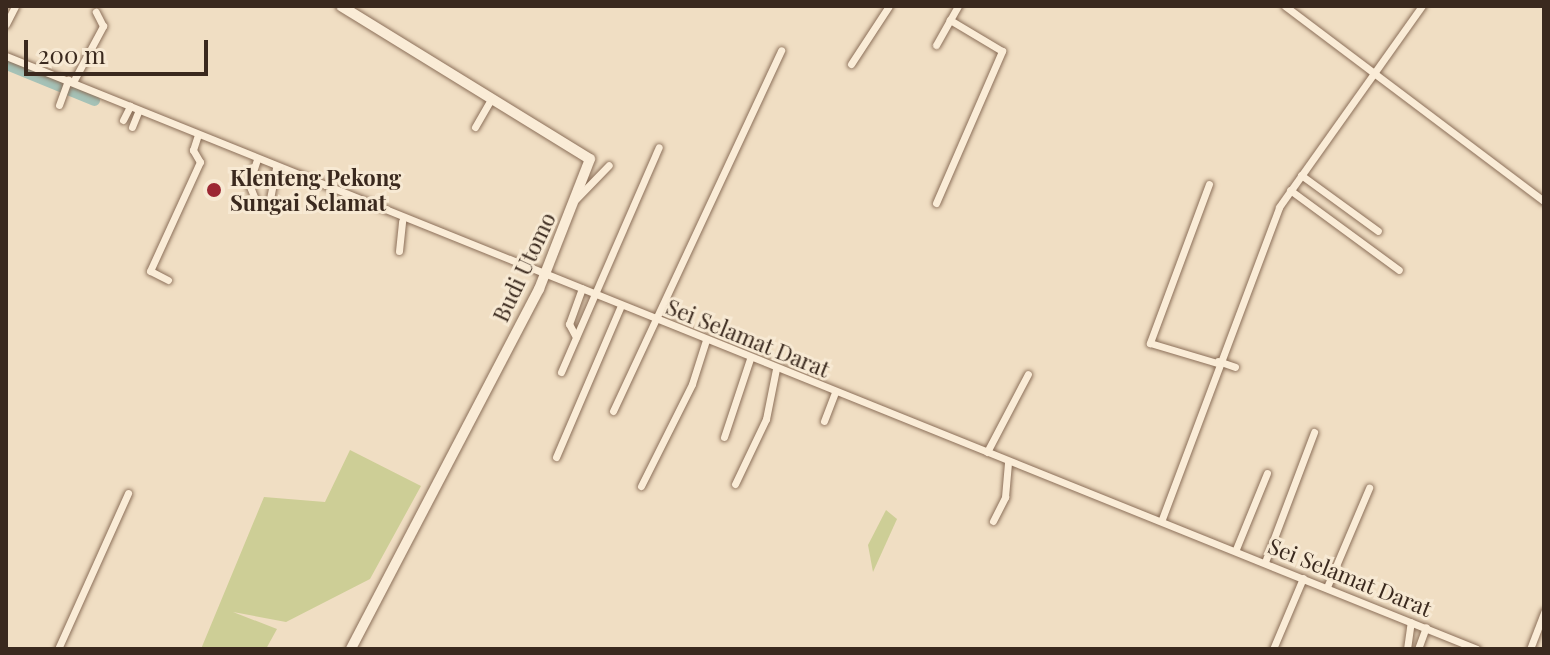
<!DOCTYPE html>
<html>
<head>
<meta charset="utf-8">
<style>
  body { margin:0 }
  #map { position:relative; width:1550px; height:655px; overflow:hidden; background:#f0dec3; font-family:"Playfair Display",serif }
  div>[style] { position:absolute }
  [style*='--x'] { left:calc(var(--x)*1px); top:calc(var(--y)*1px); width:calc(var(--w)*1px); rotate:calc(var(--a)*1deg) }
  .green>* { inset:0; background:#cdce96 }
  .river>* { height:11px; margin:-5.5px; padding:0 5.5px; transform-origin:5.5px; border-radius:5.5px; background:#a5c2b7 }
  .roads { filter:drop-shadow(0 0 2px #8b6f59) drop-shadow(0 0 2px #8b6f59) }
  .street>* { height:7px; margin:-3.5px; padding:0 3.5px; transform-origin:3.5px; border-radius:3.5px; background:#faecd7 }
  .secondary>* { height:10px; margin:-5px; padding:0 5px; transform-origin:5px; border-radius:5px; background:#faecd7 }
  .dots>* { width:22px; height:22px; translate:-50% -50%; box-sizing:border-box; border:4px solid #f7e9d3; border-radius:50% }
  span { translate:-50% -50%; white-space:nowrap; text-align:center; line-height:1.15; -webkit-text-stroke:6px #f7e9d3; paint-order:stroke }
  .poi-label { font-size:22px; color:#3a291e; font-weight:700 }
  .left { translate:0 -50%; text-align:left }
  .street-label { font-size:22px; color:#3a291e }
  .frame { position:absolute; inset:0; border:8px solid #3a291e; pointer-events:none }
  .scale { position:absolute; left:24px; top:40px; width:184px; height:36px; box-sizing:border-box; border:4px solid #3a291e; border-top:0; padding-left:10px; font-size:24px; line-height:28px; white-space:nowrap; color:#3a291e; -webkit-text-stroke:6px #f7e9d3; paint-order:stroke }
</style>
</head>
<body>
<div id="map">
  <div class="green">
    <div style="clip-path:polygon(350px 450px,421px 486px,370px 579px,286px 622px,233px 612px,277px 629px,266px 649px,201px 649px,264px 497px,325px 502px)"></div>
    <div style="clip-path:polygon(886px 510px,897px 519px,873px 572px,868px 545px)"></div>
  </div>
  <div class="river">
    <div style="--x:6;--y:64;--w:95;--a:22.2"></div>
  </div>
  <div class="roads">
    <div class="street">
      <div style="--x:1285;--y:6;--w:324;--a:37"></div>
      <div style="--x:6;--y:24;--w:20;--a:-63"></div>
      <div style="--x:936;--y:45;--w:45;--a:-60.6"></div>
      <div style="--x:6;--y:56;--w:1586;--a:21.96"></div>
      <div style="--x:851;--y:64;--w:69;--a:-56.8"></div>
      <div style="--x:73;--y:82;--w:64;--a:-61.8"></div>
      <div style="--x:103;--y:26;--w:16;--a:-117"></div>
      <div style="--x:59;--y:105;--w:27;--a:-70"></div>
      <div style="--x:123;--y:120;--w:16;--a:-63"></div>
      <div style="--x:132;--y:127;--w:18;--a:-68"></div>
      <div style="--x:475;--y:127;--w:34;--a:-60"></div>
      <div style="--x:1301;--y:175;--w:95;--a:36"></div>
      <div style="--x:1209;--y:184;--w:170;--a:110.4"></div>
      <div style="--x:1150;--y:343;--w:70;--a:16.6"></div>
      <div style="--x:1290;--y:190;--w:135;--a:36.3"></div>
      <div style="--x:255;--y:199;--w:16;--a:-112"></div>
      <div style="--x:249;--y:184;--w:26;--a:-72"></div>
      <div style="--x:576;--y:199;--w:47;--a:-45.9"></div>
      <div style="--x:936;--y:203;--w:166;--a:-66.5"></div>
      <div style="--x:1002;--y:51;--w:61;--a:-149.2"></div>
      <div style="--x:269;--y:204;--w:37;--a:-79"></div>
      <div style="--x:399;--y:251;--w:30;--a:-84"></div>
      <div style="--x:168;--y:280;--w:20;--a:-153"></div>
      <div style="--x:150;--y:271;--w:120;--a:-65.4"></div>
      <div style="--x:200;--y:162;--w:14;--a:-120"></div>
      <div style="--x:193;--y:150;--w:16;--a:-72"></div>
      <div style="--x:576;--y:337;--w:15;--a:-118"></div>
      <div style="--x:569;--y:324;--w:38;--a:-70"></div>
      <div style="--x:1218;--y:361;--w:18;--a:19"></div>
      <div style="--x:561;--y:372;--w:245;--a:-66.5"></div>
      <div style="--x:613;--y:411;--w:398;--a:-65"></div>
      <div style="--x:824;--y:421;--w:30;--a:-69"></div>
      <div style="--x:724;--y:437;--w:82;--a:-71.6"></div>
      <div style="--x:987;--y:452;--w:88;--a:-62.3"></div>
      <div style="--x:556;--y:457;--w:165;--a:-66.8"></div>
      <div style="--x:735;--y:484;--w:72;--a:-64.5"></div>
      <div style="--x:766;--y:419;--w:51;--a:-78.7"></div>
      <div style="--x:641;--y:486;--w:114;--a:-63.4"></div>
      <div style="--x:692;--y:384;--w:46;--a:-72.3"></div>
      <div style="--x:1162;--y:519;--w:333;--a:-69.4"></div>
      <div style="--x:1279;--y:207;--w:247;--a:-54.6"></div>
      <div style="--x:993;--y:521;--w:27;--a:-63"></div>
      <div style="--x:1005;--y:497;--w:36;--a:-85"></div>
      <div style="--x:1236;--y:549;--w:82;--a:-67.8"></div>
      <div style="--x:1265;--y:562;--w:139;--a:-69.3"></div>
      <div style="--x:1327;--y:587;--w:108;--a:-67"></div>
      <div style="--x:58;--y:649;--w:171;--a:-65.8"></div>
      <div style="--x:1273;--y:649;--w:77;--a:-67.1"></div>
      <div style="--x:1407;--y:649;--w:27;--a:-82"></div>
      <div style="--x:1418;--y:649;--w:23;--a:-70"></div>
      <div style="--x:1530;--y:649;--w:40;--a:-69"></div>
    </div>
    <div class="secondary">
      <div style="--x:341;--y:6;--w:292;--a:31.6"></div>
      <div style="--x:590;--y:159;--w:140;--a:111.4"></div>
      <div style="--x:539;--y:289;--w:406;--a:117.6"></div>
    </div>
  </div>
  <div class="dots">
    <div style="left:214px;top:190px;background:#9c2733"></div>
  </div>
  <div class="poi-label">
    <span class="left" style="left:230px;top:190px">Klenteng Pekong<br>Sungai Selamat</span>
  </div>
  <div class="street-label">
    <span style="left:524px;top:267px;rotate:-65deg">Budi Utomo</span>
    <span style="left:748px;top:338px;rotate:22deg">Sei Selamat Darat</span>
    <span style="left:1350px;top:577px;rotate:22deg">Sei Selamat Darat</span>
  </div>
  <div class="frame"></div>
  <div class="scale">200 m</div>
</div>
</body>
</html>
